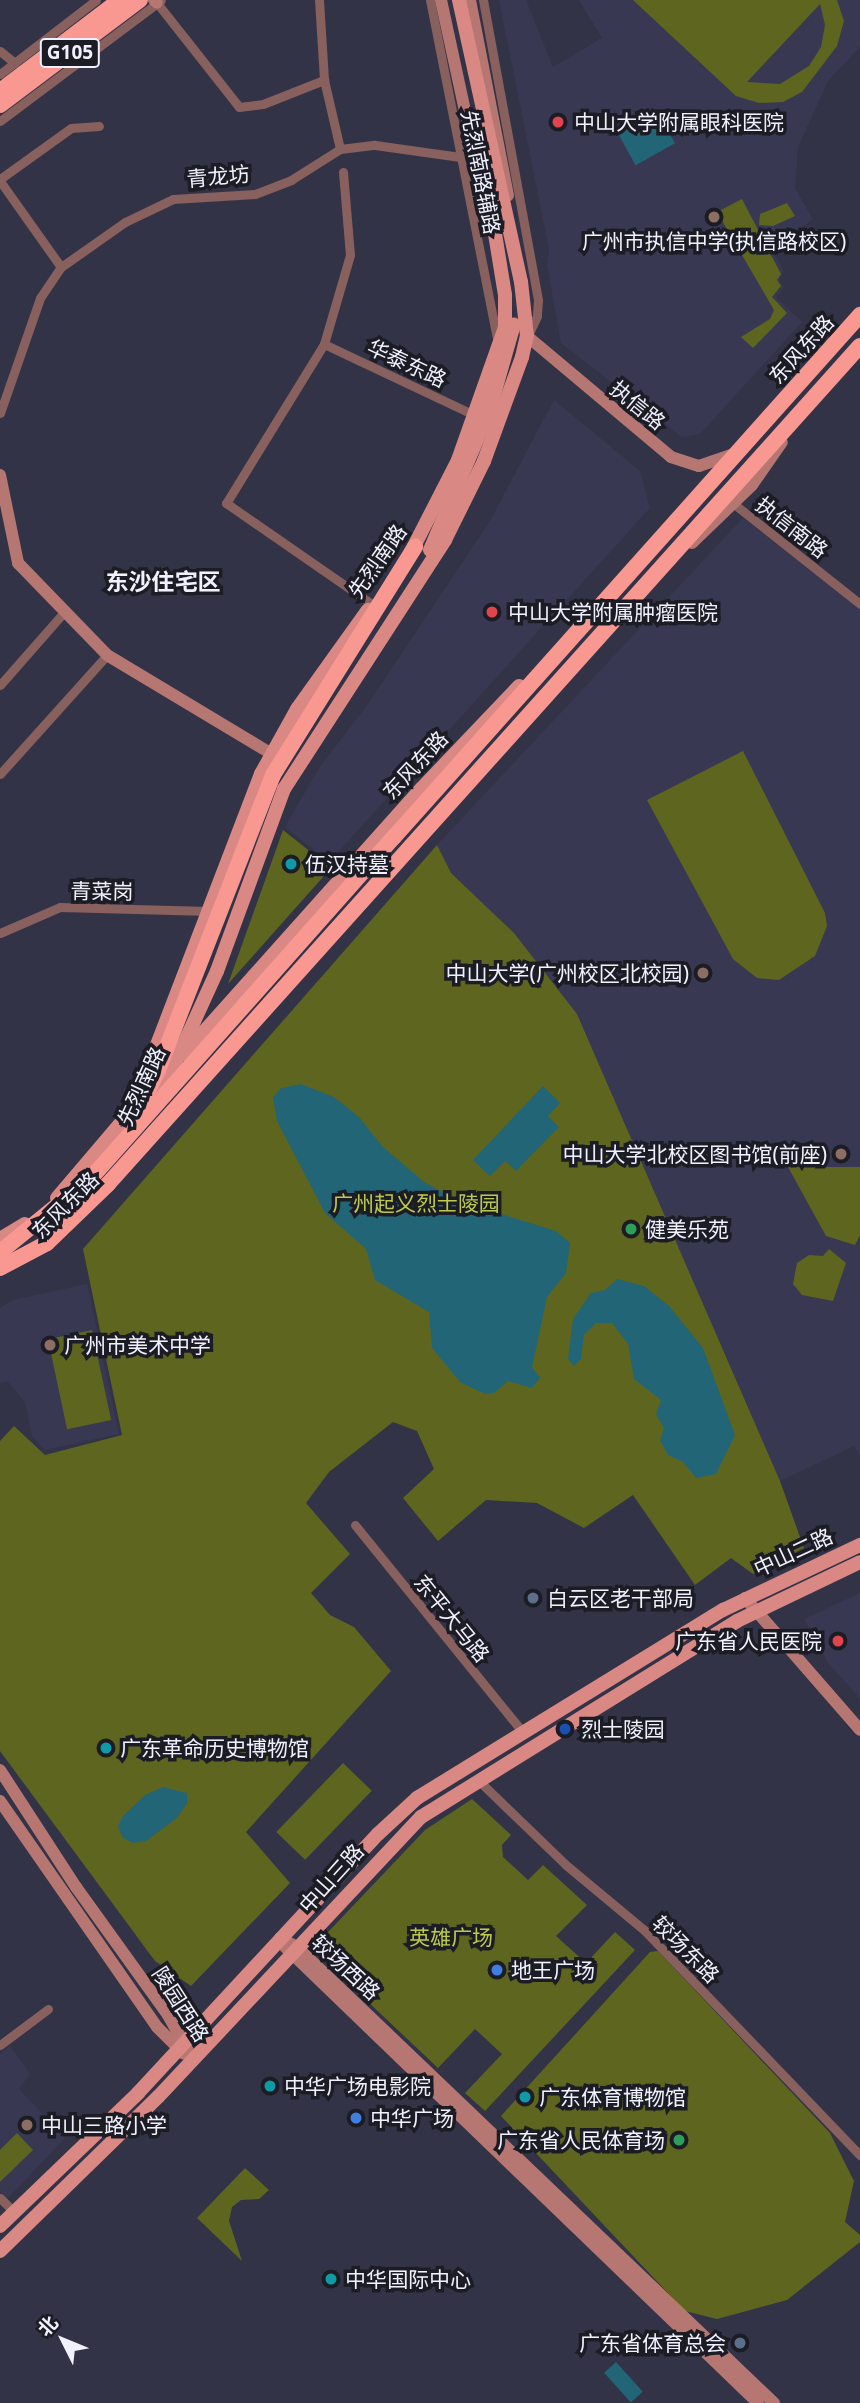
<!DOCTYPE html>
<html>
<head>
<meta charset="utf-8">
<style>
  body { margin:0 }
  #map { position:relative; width:860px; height:2403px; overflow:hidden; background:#333347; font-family:"Noto Sans","Noto Sans SC",sans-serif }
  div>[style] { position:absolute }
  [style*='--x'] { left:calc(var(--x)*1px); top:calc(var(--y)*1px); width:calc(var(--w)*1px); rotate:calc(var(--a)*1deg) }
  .built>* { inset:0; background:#393853 }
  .green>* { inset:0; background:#5e651f; transform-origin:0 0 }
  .water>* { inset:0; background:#226576; transform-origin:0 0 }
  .street>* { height:9px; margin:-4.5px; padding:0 4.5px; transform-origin:4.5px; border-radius:4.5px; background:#88605d }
  .secondary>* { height:12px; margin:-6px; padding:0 6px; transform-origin:6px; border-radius:6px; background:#b67772 }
  .primary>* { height:14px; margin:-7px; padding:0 7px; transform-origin:7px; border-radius:7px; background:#d98883 }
  .highway>* { height:16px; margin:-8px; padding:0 8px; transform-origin:8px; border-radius:8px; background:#f99791 }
  .highway-bridge>* { height:16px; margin:-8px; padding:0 8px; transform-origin:8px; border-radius:8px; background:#f99791 }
  .dots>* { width:19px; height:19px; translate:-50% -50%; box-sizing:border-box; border:4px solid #1c1c25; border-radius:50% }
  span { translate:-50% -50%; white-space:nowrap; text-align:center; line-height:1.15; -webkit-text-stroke:7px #1c1c25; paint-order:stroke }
  .shield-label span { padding:2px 5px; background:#1c1c25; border:2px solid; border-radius:5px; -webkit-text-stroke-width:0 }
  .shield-label { font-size:19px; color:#f0f0fe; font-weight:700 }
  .poi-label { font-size:21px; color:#f0f0fe }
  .left { translate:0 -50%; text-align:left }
  .right { translate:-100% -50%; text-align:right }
  .street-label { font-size:21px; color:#f0f0fe }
  .park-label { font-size:21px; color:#bdca4e }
  .neighbourhood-label { font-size:23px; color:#f0f0fe; font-weight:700 }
  .north { position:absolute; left:28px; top:2305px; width:70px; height:70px; -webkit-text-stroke:5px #1c1c25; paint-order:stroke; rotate:313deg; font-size:19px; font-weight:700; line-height:28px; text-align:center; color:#f0f0fe }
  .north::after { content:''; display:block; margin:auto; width:24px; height:32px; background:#f0f0fe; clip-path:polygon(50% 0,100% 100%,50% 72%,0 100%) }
</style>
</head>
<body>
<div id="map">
  <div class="built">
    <div style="clip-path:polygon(499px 0,526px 0,553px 67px,602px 38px,579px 0,860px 0,860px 47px,828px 81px,798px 147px,795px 188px,813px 220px,770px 245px,784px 272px,779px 280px,784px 287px,776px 297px,802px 322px,700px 434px,682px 437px,561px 343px,547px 264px,549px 249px)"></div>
    <div style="clip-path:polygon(554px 400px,640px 471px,650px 508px,329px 862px,285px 827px,319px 768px,368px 704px,490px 521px)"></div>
    <div style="clip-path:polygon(743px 518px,860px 607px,860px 1455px,854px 1446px,780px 1481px,577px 1014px,514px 933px,451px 873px,437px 845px)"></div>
    <div style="clip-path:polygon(87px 1284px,119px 1434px,45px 1450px,32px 1436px,25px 1402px,7px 1381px,0 1383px,0 1308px,13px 1300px)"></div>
    <div style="clip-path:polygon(860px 1593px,860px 1698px,828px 1663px,804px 1619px)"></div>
    <div style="clip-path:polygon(10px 2046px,30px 2074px,19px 2089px,65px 2138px,7px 2199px,0 2192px,0 2054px)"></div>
  </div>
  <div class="green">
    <div style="clip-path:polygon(evenodd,633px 0,837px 0,844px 21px,837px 46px,802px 92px,783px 102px,759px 103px,736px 96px,633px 0,820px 4px,825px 25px,821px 47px,809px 66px,780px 84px,747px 82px,820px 4px)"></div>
    <div style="clip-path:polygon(742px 199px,781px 274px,777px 280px,781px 286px,772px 297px,787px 313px,753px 348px,741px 337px,770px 319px,774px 310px,717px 212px)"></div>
    <div style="clip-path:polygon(787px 203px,795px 216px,773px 226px,759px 225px,760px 214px)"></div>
    <div style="clip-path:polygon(743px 751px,825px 913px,827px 926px,815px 956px,779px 980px,757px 978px,733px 959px,647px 800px)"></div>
    <div style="clip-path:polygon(283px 830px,331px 868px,228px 984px)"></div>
    <div style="clip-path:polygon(437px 845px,451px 873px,514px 933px,577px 1014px,780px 1481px,804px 1548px,753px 1574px,731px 1558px,695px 1585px,633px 1495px,584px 1528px,537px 1503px,486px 1500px,438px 1541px,403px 1498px,434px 1469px,417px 1431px,393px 1422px,329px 1472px,306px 1503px,350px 1554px,311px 1593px,330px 1615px,354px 1627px,391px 1671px,246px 1832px,290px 1883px,191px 1986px,155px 1961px,0 1751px,0 1441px,14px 1426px,45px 1455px,122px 1435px,83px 1249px)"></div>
    <div style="clip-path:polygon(788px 1167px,860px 1167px,860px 1235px,855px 1245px,826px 1236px)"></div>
    <div style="clip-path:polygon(829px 1249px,846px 1263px,833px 1301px,802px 1295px,793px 1284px,797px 1263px,809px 1255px,823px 1256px)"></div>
    <div style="left:92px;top:1330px;width:92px;height:45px;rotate:78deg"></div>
    <div style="left:343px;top:1763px;width:40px;height:96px;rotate:44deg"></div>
    <div style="clip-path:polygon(472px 1799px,511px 1835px,502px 1845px,503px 1857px,528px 1880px,543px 1865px,587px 1905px,556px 1936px,586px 1963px,615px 1932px,635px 1950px,485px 2111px,465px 2093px,502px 2054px,475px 2029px,438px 2068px,312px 1949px,425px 1830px)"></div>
    <div style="clip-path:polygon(658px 1951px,830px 2133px,854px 2181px,845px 2222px,860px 2235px,860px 2242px,787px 2300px,717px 2319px,685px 2311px,501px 2116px,650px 1952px)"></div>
    <div style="clip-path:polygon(17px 2133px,33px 2150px,0 2182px,0 2150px)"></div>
    <div style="clip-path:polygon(245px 2168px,269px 2190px,259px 2199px,241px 2200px,232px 2207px,229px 2221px,242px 2261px,197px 2218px)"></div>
  </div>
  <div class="water">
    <div style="left:657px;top:111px;width:37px;height:45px;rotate:61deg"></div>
    <div style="clip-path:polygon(301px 1084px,334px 1097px,359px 1117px,383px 1147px,424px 1182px,462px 1202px,556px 1231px,570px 1243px,566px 1273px,547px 1297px,532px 1367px,540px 1378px,532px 1388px,508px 1381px,494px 1393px,485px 1394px,460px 1382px,432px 1348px,429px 1312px,375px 1280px,366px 1249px,325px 1213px,277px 1121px,273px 1097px,281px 1088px)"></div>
    <div style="clip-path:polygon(543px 1086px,560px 1103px,548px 1116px,559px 1127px,516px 1171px,505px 1161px,490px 1176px,473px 1160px)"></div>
    <div style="clip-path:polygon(617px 1279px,644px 1286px,669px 1306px,703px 1348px,735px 1435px,716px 1474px,696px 1478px,683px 1462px,668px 1455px,660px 1440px,664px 1428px,656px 1414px,661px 1400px,634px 1379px,628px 1344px,612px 1323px,596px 1323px,584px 1335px,581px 1359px,574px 1366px,568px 1359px,573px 1319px,591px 1293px,605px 1290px)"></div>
    <div style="clip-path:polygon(163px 1787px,187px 1793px,187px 1803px,177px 1818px,146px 1841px,133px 1843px,122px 1837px,118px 1826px,123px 1816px,145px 1795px)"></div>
    <div style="left:616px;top:2362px;width:40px;height:16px;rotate:48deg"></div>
  </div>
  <div class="street">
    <div style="--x:319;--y:0;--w:80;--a:86.4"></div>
    <div style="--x:324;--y:80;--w:71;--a:76.9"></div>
    <div style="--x:430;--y:0;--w:349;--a:78.8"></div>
    <div style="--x:483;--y:0;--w:305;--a:79.6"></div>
    <div style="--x:538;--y:300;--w:16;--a:94"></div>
    <div style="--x:537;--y:316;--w:21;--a:115"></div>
    <div style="--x:157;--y:3;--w:132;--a:51.7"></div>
    <div style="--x:239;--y:107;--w:24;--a:-7"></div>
    <div style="--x:263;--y:104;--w:66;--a:-21.5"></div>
    <div style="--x:0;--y:51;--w:19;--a:39"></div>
    <div style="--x:0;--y:74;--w:121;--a:-37.6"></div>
    <div style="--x:0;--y:121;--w:201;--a:-36.9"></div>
    <div style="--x:343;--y:172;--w:83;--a:85.2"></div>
    <div style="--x:350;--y:255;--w:93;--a:106.3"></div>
    <div style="--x:324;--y:344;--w:187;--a:121.6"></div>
    <div style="--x:226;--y:503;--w:178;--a:34.7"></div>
    <div style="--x:0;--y:179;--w:87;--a:-35.7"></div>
    <div style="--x:71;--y:128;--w:28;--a:-4"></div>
    <div style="--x:0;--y:181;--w:105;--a:54.7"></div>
    <div style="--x:324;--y:344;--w:168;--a:25.3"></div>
    <div style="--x:0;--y:413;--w:122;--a:-70.8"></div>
    <div style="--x:40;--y:298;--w:37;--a:-56"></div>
    <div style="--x:61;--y:267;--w:78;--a:-35.1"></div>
    <div style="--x:125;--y:222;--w:53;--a:-25.6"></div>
    <div style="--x:173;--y:199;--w:82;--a:-3.5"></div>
    <div style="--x:255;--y:194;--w:39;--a:-21"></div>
    <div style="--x:291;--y:180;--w:58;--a:-32.3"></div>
    <div style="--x:340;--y:149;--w:35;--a:-7"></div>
    <div style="--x:375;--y:145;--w:86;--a:8"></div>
    <div style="--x:734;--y:504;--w:161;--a:38.4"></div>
    <div style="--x:0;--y:685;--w:98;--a:-48.7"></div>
    <div style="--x:0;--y:774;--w:160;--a:-48"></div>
    <div style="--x:0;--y:933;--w:65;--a:-23.4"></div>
    <div style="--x:60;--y:907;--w:149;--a:1.5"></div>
    <div style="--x:355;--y:1525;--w:265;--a:51"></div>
    <div style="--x:477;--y:1779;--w:124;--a:44"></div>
    <div style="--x:566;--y:1865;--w:102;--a:39.8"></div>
    <div style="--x:644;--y:1930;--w:312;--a:46.2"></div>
    <div style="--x:0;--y:2045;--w:60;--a:-36.9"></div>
    <div style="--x:0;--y:2198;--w:21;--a:45"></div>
  </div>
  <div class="secondary">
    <div style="--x:154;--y:0;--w:4;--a:45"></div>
    <div style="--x:441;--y:0;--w:217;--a:77.8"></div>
    <div style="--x:470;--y:0;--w:199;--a:79"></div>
    <div style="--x:527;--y:336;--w:188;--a:40"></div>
    <div style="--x:671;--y:457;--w:29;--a:18"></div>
    <div style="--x:699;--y:466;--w:34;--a:-19"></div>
    <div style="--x:0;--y:475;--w:90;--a:78.4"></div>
    <div style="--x:18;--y:563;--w:128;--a:45.9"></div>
    <div style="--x:107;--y:655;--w:190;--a:31"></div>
    <div style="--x:692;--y:543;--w:83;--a:-44"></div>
    <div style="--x:752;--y:485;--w:52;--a:-55.1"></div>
    <div style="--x:745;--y:1598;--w:175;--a:48.9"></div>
    <div style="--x:0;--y:1770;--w:140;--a:57"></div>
    <div style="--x:76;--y:1887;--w:158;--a:54.3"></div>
    <div style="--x:168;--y:2015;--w:51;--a:60.9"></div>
    <div style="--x:0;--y:1801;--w:275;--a:55.2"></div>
    <div style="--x:157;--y:2027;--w:38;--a:45"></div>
    <div style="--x:280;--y:1938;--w:19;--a:28"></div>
    <div style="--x:297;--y:1947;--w:660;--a:43.71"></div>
    <div style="--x:285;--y:1947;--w:657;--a:43.95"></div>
  </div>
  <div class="primary">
    <div style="--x:430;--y:550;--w:150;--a:-66.9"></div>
    <div style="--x:489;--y:412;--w:91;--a:-74.1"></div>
    <div style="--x:410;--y:554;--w:106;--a:-62.9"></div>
    <div style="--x:458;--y:460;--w:141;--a:-70.5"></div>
    <div style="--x:505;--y:327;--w:32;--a:-90"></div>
    <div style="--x:505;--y:295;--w:118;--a:-99.3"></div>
    <div style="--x:184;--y:1054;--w:357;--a:-48.2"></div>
    <div style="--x:422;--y:788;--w:141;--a:-46.4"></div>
    <div style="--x:161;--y:1094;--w:135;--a:-65.5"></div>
    <div style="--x:217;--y:971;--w:194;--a:-69.8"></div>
    <div style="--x:284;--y:789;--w:297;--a:-57.1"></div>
    <div style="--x:445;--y:540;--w:88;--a:-63.7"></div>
    <div style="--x:484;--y:461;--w:111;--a:-69.9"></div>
    <div style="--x:522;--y:357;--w:22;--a:-77"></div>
    <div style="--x:527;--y:336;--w:54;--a:-96.3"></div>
    <div style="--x:521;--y:282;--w:289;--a:-102.4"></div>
    <div style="--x:137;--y:1097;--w:346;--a:-69"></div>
    <div style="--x:261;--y:774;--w:74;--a:-61"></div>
    <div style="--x:297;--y:709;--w:122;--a:-54.4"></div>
    <div style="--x:57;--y:1198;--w:123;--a:-49.6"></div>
    <div style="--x:0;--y:1239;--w:29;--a:-31"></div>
    <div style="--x:0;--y:2226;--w:192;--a:-43.9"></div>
    <div style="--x:138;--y:2093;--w:353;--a:-47.2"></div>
    <div style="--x:378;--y:1834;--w:53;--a:-42.7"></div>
    <div style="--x:417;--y:1798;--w:359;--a:-31.6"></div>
    <div style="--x:723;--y:1610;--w:152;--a:-25.4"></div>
    <div style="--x:0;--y:2251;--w:221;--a:-44.3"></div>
    <div style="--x:158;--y:2097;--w:384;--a:-46.8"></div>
    <div style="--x:421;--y:1817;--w:372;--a:-31.8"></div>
    <div style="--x:737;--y:1621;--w:136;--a:-25.6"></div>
  </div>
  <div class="highway">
    <div style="--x:0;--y:91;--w:151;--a:-37.2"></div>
    <div style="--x:0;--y:105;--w:175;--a:-36.9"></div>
    <div style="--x:273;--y:775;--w:269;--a:-58.1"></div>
    <div style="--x:394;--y:837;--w:700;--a:-48.24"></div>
    <div style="--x:0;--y:1268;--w:53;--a:-28"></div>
    <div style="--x:47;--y:1243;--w:85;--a:-44"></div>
    <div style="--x:108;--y:1184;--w:1126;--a:-48.1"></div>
  </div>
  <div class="highway-bridge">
    <div style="--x:134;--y:1119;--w:55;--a:-63.9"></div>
    <div style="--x:158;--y:1070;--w:317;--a:-68.7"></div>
    <div style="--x:0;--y:1252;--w:117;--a:-39.1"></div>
    <div style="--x:91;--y:1178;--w:456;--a:-48.4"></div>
  </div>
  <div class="dots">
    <div style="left:558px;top:122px;background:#e0444e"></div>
    <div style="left:714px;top:217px;background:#8d6e63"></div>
    <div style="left:492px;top:612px;background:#e0444e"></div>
    <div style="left:291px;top:864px;background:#0f9aa8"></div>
    <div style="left:703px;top:973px;background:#8d6e63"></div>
    <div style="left:841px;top:1154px;background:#8d6e63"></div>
    <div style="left:631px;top:1229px;background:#2e9e5b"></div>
    <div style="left:50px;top:1345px;background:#8d6e63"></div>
    <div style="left:533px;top:1598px;background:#5c6f8a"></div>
    <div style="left:838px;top:1641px;background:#e0444e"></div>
    <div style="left:565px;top:1729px;background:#1a4fb4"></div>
    <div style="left:106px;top:1748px;background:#0f9aa8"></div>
    <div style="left:497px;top:1970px;background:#3f7fe0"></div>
    <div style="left:270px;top:2086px;background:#0f9aa8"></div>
    <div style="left:525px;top:2097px;background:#0f9aa8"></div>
    <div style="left:356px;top:2118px;background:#3f7fe0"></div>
    <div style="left:27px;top:2125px;background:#8d6e63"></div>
    <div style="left:679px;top:2140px;background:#2e9e5b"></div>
    <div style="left:331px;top:2279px;background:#0f9aa8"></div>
    <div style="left:740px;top:2343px;background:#5c6f8a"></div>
  </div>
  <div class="shield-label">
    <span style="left:70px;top:53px">G105</span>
  </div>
  <div class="poi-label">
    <span class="left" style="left:574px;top:122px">中山大学附属眼科医院</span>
    <span style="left:714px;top:241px">广州市执信中学(执信路校区)</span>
    <span class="left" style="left:508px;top:612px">中山大学附属肿瘤医院</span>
    <span class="left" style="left:305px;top:864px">伍汉持墓</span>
    <span class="right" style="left:689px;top:973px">中山大学(广州校区北校园)</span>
    <span class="right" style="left:827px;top:1154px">中山大学北校区图书馆(前座)</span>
    <span class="left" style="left:645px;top:1229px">健美乐苑</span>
    <span class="left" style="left:64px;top:1345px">广州市美术中学</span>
    <span class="left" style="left:547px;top:1598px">白云区老干部局</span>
    <span class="right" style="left:822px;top:1641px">广东省人民医院</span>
    <span class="left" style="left:581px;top:1729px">烈士陵园</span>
    <span class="left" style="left:120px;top:1748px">广东革命历史博物馆</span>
    <span class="left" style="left:511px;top:1970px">地王广场</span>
    <span class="left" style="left:284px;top:2086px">中华广场电影院</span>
    <span class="left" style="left:539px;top:2097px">广东体育博物馆</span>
    <span class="left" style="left:370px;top:2118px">中华广场</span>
    <span class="left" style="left:41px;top:2125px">中山三路小学</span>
    <span class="right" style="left:665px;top:2140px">广东省人民体育场</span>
    <span class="left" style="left:345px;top:2279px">中华国际中心</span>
    <span class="right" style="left:726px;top:2343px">广东省体育总会</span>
  </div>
  <div class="street-label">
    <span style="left:481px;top:172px;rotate:79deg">先烈南路辅路</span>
    <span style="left:218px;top:176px;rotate:-5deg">青龙坊</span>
    <span style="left:801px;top:349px;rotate:-48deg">东风东路</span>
    <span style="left:407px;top:363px;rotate:25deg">华泰东路</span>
    <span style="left:638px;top:405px;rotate:39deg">执信路</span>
    <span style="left:792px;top:527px;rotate:38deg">执信南路</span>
    <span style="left:377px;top:561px;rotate:-55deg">先烈南路</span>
    <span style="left:415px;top:765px;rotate:-47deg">东风东路</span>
    <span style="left:102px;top:891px;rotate:1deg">青菜岗</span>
    <span style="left:141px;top:1086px;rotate:-65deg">先烈南路</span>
    <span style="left:65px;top:1205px;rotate:-45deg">东风东路</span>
    <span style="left:793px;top:1552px;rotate:-25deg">中山二路</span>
    <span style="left:452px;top:1618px;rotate:51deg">东平大马路</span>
    <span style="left:331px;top:1878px;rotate:-48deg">中山三路</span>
    <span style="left:686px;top:1949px;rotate:45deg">较场东路</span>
    <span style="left:346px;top:1967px;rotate:43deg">较场西路</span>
    <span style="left:181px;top:2004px;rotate:57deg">陵园西路</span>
  </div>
  <div class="park-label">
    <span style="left:416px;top:1203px">广州起义烈士陵园</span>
    <span style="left:451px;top:1937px">英雄广场</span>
  </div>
  <div class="neighbourhood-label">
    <span style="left:163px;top:581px">东沙住宅区</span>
  </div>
  <div class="north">北</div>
</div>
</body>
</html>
